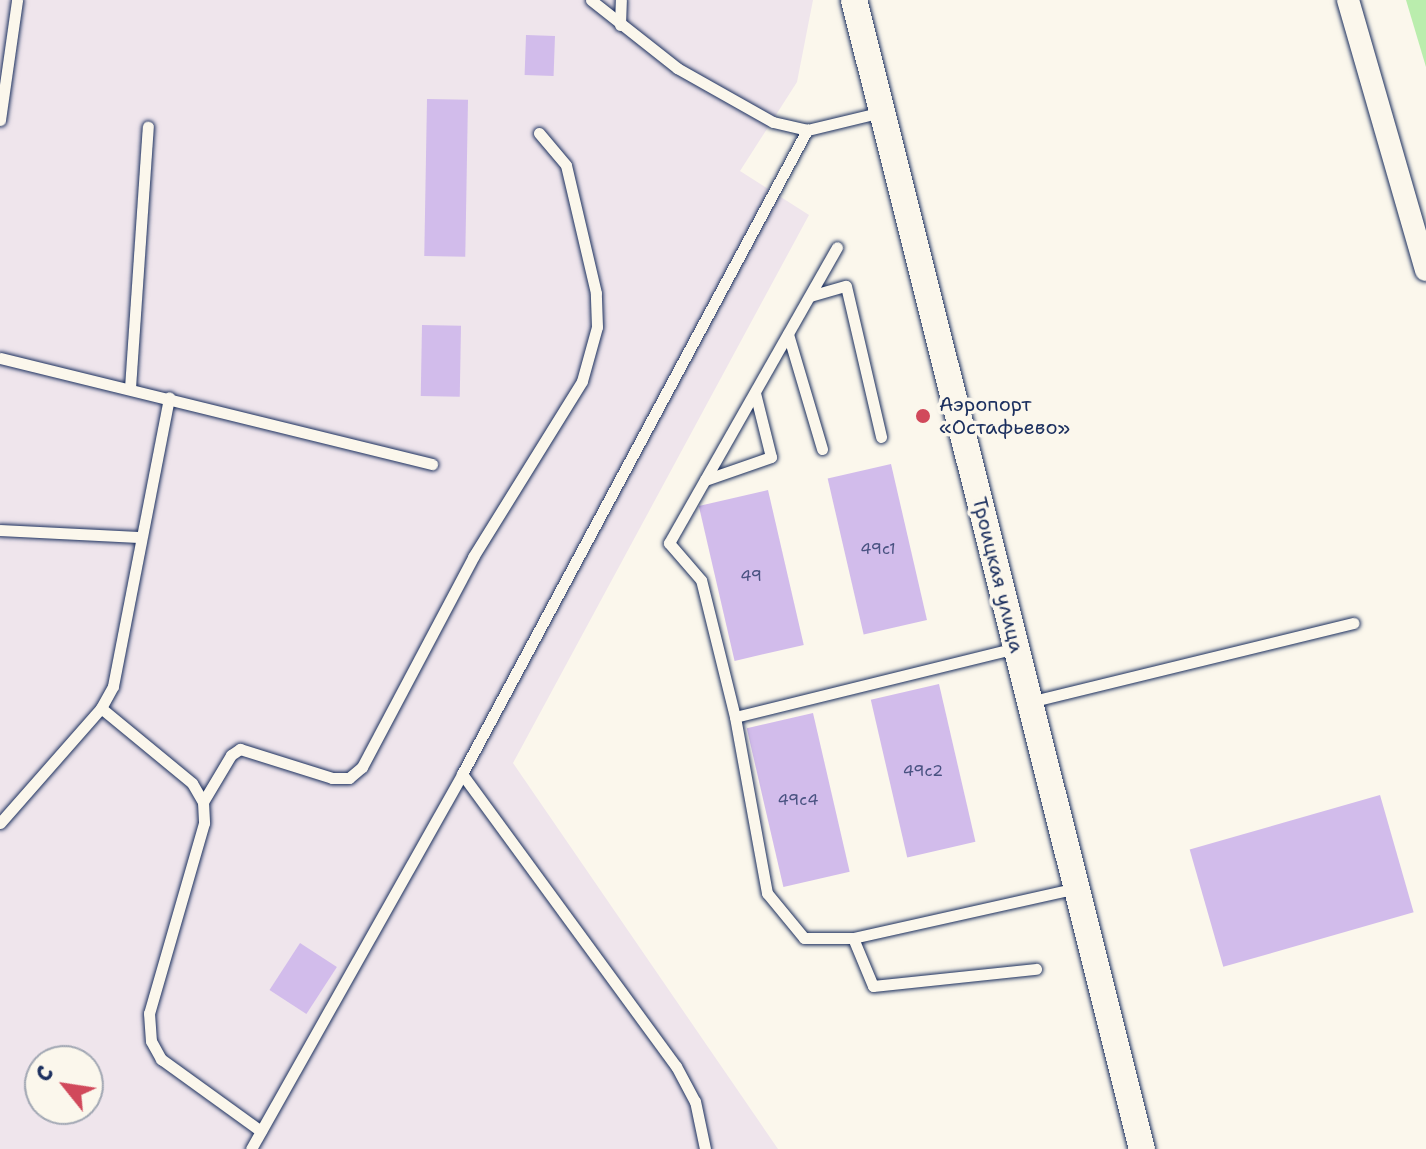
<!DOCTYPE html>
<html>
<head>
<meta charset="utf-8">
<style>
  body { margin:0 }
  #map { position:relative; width:1426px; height:1149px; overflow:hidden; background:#fbf7ec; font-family:"Shantell Sans",sans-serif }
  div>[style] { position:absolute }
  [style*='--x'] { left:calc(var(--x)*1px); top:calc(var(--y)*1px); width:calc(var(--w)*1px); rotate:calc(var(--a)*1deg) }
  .built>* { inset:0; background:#efe5ec }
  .green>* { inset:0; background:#baedad }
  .building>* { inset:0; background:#d2bceb; transform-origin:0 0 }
  .roads { filter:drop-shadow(0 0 2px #1b2f5e) drop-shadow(0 0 2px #1b2f5e) }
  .service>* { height:11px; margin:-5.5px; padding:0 5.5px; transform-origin:5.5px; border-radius:5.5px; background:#fbf7ec }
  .minor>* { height:22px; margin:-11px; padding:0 11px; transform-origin:11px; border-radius:11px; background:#fbf7ec }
  .tertiary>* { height:26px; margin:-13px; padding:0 13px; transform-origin:13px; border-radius:13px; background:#fbf7ec }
  .dots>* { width:22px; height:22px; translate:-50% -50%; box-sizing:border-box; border:4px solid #fbf7ec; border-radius:50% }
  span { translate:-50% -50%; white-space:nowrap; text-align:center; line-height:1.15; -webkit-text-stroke:7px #fbf7ec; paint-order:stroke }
  .number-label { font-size:16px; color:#495281 }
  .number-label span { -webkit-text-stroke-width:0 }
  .poi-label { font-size:20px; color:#1b2f5e }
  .left { translate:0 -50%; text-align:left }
  .street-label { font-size:20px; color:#1b2f5e }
  .north { position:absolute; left:24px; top:1045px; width:80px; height:80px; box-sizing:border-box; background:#fbf7ec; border:2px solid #a1a7b3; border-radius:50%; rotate:300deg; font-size:22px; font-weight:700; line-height:32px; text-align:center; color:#1b2f5e }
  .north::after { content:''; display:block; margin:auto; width:28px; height:36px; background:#d1495b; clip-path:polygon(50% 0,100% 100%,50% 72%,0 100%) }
</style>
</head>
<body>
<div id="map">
  <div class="built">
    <div style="clip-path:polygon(evenodd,0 0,813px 0,797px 82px,740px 171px,809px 215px,513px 763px,778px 1149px,0 1149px,0 0,40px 1061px,88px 1061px,88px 1109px,40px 1109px,40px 1061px)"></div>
  </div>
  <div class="green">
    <div style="clip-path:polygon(1406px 0,1426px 0,1426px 67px)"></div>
  </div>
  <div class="building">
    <div style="left:526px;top:35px;width:29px;height:40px;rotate:2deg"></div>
    <div style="left:427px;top:99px;width:41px;height:157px;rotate:1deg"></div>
    <div style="left:422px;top:325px;width:39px;height:71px;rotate:1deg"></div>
    <div style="left:891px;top:464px;width:160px;height:65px;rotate:77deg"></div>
    <div style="left:768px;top:490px;width:159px;height:71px;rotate:77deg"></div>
    <div style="left:939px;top:684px;width:162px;height:70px;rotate:77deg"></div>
    <div style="left:813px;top:713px;width:163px;height:68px;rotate:77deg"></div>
    <div style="left:1380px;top:795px;width:122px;height:198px;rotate:74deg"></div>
    <div style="left:300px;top:943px;width:44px;height:56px;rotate:33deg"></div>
  </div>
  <div class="roads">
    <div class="service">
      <div style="--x:591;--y:0;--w:110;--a:38.3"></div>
      <div style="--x:677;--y:68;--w:110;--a:29.4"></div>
      <div style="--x:773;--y:122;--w:35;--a:13"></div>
      <div style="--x:620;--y:25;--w:25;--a:-88"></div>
      <div style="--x:0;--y:120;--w:121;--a:-81.9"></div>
      <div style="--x:810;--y:296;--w:37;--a:-16"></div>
      <div style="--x:846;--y:286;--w:155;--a:76.9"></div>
      <div style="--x:788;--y:334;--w:120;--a:73.5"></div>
      <div style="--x:0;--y:358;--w:445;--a:13.8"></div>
      <div style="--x:130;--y:388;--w:262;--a:-86.1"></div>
      <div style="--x:705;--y:480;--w:70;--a:-19.2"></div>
      <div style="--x:771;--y:457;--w:66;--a:-104"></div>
      <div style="--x:0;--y:530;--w:138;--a:2.9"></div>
      <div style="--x:1016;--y:648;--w:289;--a:166.2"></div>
      <div style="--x:735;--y:717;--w:179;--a:79.7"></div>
      <div style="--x:767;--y:893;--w:58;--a:50.6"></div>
      <div style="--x:804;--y:938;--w:49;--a:0"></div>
      <div style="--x:853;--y:938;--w:229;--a:-12.6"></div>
      <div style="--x:1029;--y:702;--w:334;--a:-13.7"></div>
      <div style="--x:101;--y:708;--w:118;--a:39.5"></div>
      <div style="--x:192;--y:783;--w:22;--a:60"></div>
      <div style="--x:203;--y:802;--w:21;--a:87"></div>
      <div style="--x:204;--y:823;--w:198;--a:106.1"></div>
      <div style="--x:149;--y:1013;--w:28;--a:86"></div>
      <div style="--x:151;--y:1041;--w:21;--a:61"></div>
      <div style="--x:161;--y:1059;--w:123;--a:35.8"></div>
      <div style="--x:735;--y:717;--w:141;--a:-103.9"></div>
      <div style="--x:701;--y:580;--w:49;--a:-130.9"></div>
      <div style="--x:669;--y:543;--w:340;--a:-60.4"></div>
      <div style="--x:462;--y:774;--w:362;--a:53.8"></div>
      <div style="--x:676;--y:1066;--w:40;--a:62"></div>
      <div style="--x:695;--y:1101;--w:49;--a:78.2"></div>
      <div style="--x:203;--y:802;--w:55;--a:-59.2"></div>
      <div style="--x:231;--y:755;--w:11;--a:-34"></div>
      <div style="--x:240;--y:749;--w:96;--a:17.5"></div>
      <div style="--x:332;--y:778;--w:17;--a:0"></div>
      <div style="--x:349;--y:778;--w:17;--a:-40"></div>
      <div style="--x:362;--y:767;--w:238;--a:-62.1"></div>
      <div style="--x:473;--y:557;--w:207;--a:-58.2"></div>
      <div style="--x:582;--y:381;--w:56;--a:-74.5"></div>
      <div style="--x:597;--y:327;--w:34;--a:-92"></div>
      <div style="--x:596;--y:293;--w:131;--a:-103.2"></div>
      <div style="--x:566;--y:165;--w:42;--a:-130.2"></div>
      <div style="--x:0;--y:823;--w:153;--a:-48.7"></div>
      <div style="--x:101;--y:708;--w:25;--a:-61"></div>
      <div style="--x:113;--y:686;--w:294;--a:-79"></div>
      <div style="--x:853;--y:938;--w:52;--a:67.4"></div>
      <div style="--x:873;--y:986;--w:164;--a:-6"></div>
      <div style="--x:251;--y:1149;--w:430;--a:-60.6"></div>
      <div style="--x:462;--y:774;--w:731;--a:-61.82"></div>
      <div style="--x:807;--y:130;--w:77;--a:-13.5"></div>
    </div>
    <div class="minor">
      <div style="--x:1348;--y:0;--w:281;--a:73.9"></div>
    </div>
    <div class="tertiary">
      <div style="--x:854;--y:0;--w:1185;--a:75.93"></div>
    </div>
  </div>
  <div class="dots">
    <div style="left:923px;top:416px;background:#d1495b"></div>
  </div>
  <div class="number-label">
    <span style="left:878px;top:549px">49с1</span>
    <span style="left:751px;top:576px">49</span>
    <span style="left:923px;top:771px">49с2</span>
    <span style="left:798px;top:800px">49с4</span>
  </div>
  <div class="poi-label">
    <span class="left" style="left:939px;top:416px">Аэропорт<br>«Остафьево»</span>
  </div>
  <div class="street-label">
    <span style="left:998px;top:575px;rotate:76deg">Троицкая улица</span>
  </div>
  <div class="north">С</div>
</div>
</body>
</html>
